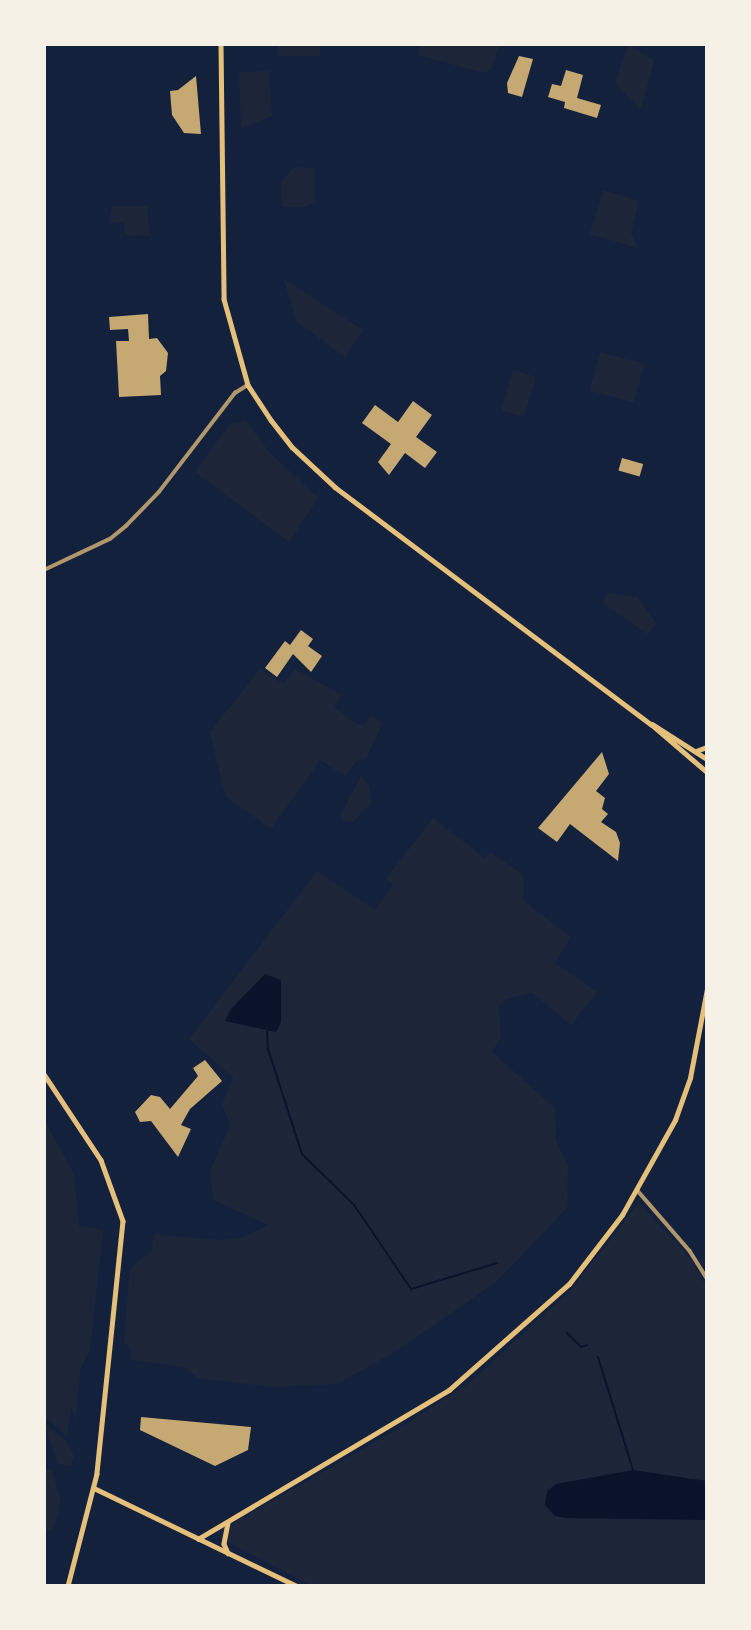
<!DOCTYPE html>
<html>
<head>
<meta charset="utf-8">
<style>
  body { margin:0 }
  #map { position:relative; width:751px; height:1630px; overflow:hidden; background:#14213d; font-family:Lora,serif }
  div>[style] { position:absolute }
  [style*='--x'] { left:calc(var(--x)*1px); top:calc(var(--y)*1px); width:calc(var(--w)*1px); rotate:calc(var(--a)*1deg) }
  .green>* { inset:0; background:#1d2539; transform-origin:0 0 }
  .water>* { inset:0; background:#0b132b }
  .stream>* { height:2px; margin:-1px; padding:0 1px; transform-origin:1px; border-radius:1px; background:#0b132b }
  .building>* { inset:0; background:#c6a872; transform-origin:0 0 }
  .tertiary>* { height:3.5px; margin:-1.75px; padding:0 1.75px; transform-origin:1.75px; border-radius:1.75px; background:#b1986c }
  .secondary>* { height:4.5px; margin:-2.25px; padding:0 2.25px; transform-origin:2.25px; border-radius:2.25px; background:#e5c07b }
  span { translate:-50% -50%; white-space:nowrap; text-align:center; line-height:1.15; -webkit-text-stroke:5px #f6f1e7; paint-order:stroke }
  .frame { position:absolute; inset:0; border:46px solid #f6f1e7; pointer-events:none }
</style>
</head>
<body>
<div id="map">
  <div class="green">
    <div style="left:278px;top:44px;width:42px;height:12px"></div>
    <div style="clip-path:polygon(500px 44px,491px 70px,483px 73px,419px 55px,419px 45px)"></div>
    <div style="clip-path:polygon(628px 44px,654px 61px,641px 110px,615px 83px)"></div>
    <div style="clip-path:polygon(269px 71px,272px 116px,241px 129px,239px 72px)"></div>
    <div style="clip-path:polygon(294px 167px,314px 168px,314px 201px,306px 207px,282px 207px,281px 182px)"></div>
    <div style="clip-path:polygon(603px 190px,639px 201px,631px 233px,638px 248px,590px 234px)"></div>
    <div style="clip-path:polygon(112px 206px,147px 206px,150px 236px,125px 235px,124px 222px,109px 223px)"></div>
    <div style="clip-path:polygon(284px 279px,363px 330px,345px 357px,296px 321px)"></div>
    <div style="left:600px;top:352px;width:46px;height:40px;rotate:15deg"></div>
    <div style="left:513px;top:370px;width:24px;height:42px;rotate:17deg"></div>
    <div style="clip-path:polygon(246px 421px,270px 453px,318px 498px,289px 542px,195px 472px,230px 423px)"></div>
    <div style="clip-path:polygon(606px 593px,637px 597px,657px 624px,647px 634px,603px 603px)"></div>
    <div style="clip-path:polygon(260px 669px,283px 684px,295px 669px,342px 695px,334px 707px,357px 724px,364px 725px,371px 715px,383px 723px,366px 758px,356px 762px,345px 776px,320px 760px,271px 829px,225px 796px,210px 732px)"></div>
    <div style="clip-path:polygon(361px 776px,370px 786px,371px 803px,353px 822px,345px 821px,340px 816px)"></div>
    <div style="clip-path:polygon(433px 818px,485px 858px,490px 852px,523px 874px,524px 901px,571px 937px,555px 963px,597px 992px,571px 1025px,532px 993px,506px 999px,499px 1007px,501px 1037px,492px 1052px,555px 1108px,556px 1140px,568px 1166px,567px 1208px,495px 1283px,393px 1353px,337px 1384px,273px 1387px,198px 1378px,184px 1367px,131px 1360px,131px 1349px,124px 1342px,130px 1269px,152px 1250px,154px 1234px,220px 1240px,244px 1237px,268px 1225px,213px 1200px,210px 1171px,230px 1126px,222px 1105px,233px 1077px,189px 1039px,317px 871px,375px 910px,393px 885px,386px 879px)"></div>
    <div style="clip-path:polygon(44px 1119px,74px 1174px,79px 1226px,103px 1230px,90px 1350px,80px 1370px,76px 1420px,71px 1407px,67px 1436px,44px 1416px)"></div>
    <div style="clip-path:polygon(639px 1202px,694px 1263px,707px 1289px,707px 1586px,312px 1586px,220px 1538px,221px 1530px,403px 1426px,470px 1382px,572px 1289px)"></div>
    <div style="clip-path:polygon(44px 1423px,66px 1441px,74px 1456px,71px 1467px,57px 1463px)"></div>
    <div style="clip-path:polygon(44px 1470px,52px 1470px,61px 1501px,52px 1531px,44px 1529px)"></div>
  </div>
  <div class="water">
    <div style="clip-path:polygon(265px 974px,281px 980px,281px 1022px,276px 1032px,225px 1021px,231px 1009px)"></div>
    <div style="clip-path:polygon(633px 1470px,707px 1481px,707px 1520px,565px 1518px,555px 1516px,545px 1505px,547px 1491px,556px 1484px)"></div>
  </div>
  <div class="stream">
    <div style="--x:267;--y:1031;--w:18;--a:87"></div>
    <div style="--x:268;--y:1049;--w:110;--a:72.1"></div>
    <div style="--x:302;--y:1154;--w:73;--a:44.4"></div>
    <div style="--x:354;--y:1205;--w:102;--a:55.8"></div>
    <div style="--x:411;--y:1289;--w:90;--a:-16.8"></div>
    <div style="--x:567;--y:1333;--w:20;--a:45"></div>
    <div style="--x:581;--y:1347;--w:6;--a:-18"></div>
    <div style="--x:598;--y:1357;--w:118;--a:72.8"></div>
  </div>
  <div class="building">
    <div style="clip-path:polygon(519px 56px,533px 59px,522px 97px,508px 93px,507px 83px)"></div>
    <div style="clip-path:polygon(566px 70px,583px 75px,577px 98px,601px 105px,597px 118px,564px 108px,565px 102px,548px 97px,552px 84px,561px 86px)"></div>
    <div style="clip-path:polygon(196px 76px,201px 134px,184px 133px,172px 115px,170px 91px,178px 90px)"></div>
    <div style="clip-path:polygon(148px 314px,149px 339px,157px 338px,168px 353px,166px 371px,160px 376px,161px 395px,119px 397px,116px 341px,129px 341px,128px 329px,110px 330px,109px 317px)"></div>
    <div style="clip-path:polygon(413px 401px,432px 415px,416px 437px,437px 452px,425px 468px,405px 453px,389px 475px,378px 462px,391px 444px,362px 423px,375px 405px,398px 422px)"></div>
    <div style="left:622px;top:458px;width:22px;height:13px;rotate:16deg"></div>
    <div style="clip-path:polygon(301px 630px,313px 639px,308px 646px,322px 656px,311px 672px,293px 654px,277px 677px,265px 668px,285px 641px,290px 645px)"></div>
    <div style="clip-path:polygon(602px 752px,609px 774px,596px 791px,605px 798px,602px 809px,608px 814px,601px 822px,616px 832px,620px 843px,618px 861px,570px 824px,557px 842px,538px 828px)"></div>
    <div style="clip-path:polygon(205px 1060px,222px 1081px,190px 1109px,181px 1125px,191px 1129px,178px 1157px,151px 1121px,140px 1122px,135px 1112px,151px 1095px,160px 1097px,170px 1109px,198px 1076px,193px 1068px)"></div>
    <div style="clip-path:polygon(141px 1417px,251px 1427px,248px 1450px,215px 1466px,140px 1430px)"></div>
  </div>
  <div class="tertiary">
    <div style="--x:44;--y:570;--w:73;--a:-25.2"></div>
    <div style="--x:110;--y:539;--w:21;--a:-39"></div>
    <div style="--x:126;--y:526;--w:47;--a:-45.9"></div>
    <div style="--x:159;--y:492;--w:125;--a:-52.5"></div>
    <div style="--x:235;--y:393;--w:15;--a:-32"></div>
    <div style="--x:638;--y:1191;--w:79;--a:49.1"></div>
    <div style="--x:690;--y:1251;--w:32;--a:58"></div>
  </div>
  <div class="secondary">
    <div style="--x:221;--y:44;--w:255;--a:89.3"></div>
    <div style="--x:224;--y:299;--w:89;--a:74.4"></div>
    <div style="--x:248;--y:385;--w:42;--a:56.7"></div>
    <div style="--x:271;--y:420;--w:34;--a:52"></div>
    <div style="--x:292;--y:447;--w:59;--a:42.9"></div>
    <div style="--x:335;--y:487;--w:395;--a:36.9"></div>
    <div style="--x:651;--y:724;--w:74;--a:40.6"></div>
    <div style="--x:652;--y:724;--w:65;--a:32.5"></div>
    <div style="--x:696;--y:751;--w:12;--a:-20"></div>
    <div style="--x:44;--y:1074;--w:103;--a:56.5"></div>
    <div style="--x:101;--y:1160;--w:65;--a:70.2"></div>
    <div style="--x:123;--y:1221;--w:254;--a:95.9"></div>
    <div style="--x:97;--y:1474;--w:116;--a:104.5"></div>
    <div style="--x:94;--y:1488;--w:225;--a:25.8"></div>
    <div style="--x:228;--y:1523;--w:21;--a:101"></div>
    <div style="--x:224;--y:1544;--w:10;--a:66"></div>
    <div style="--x:198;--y:1539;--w:292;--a:-30.7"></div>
    <div style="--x:449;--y:1390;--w:160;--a:-41.5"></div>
    <div style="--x:569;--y:1284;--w:87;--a:-52.5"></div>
    <div style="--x:622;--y:1215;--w:109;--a:-60.8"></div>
    <div style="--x:675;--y:1120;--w:45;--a:-70.3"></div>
    <div style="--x:690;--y:1078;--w:91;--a:-79.2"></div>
  </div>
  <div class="frame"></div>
</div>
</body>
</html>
